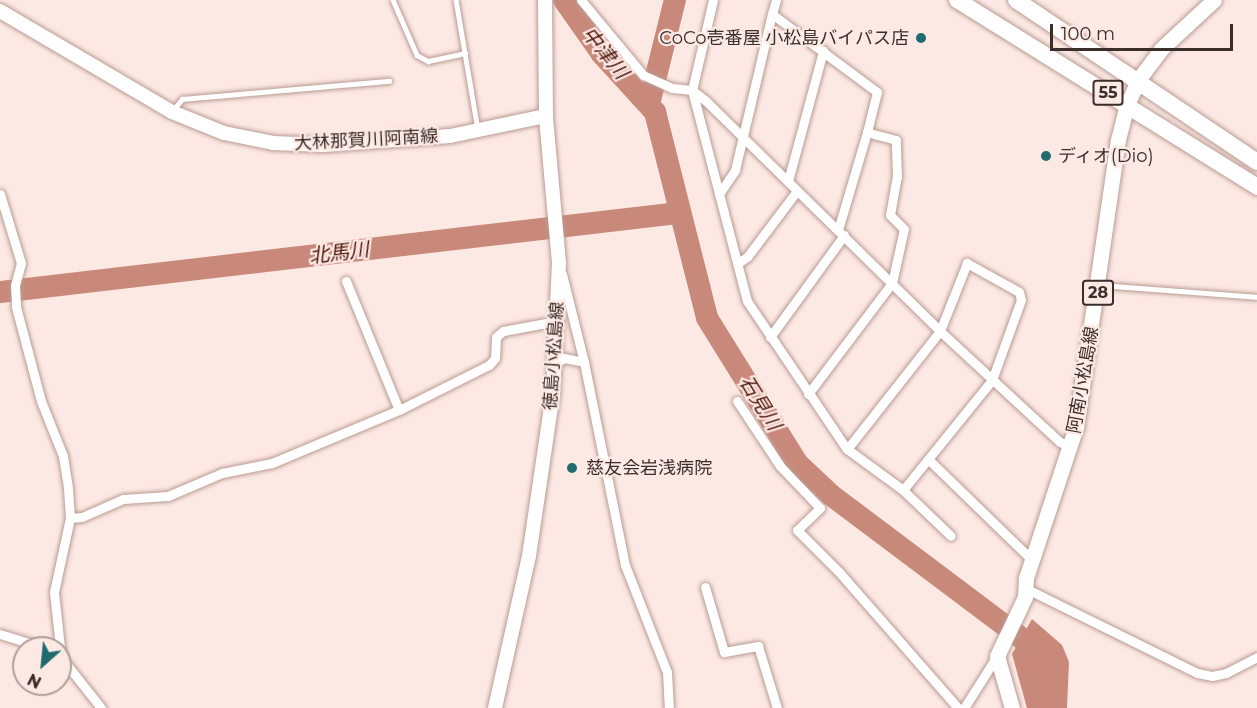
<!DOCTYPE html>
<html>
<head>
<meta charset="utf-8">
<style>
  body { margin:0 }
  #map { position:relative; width:1257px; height:708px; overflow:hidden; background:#fde9e4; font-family:Montserrat,"Noto Sans JP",sans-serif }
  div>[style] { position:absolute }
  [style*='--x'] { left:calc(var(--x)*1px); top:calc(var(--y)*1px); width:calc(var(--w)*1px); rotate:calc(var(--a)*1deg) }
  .water>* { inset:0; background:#c9897a }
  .river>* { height:22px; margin:-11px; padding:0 11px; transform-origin:11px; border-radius:11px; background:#c9897a }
  .roads { filter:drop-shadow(0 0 2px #ba9b93) drop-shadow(0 0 2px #ba9b93) }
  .service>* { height:4.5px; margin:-2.25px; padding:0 2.25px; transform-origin:2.25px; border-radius:2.25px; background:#fff }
  .minor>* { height:9px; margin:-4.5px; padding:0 4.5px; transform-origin:4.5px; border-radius:4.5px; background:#fff }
  .secondary>* { height:14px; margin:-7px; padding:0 7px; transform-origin:7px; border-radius:7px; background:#fff }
  .primary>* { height:15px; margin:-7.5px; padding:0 7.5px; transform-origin:7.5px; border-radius:7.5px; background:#fff }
  .trunk>* { height:16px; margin:-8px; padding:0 8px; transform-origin:8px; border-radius:8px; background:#fff }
  .dots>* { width:16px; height:16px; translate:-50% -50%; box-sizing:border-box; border:3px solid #fde9e4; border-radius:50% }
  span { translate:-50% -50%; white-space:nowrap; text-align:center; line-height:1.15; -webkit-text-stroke:4.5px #fde9e4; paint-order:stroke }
  .shield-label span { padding:2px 4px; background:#fde9e4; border:2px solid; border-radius:4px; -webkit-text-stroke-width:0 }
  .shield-label { font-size:16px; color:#3a2d2a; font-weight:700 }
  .poi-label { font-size:18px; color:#3a2d2a }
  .right { translate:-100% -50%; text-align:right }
  .left { translate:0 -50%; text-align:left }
  .street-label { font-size:18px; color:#3a2d2a }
  .water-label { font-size:20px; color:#4d1206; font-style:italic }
  .north { position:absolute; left:12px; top:636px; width:60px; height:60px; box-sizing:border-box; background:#fde9e4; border:2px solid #af9e9a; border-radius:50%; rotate:207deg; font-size:16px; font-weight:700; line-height:24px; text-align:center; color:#3a2d2a }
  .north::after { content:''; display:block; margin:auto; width:21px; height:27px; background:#1f6b6f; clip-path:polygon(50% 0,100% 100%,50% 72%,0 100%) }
  .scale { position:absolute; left:1050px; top:24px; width:183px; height:27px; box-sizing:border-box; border:3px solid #3a2d2a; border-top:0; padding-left:8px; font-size:18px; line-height:21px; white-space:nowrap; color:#3a2d2a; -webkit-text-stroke:4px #fde9e4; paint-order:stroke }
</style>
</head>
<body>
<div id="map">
  <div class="water">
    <div style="clip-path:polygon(1032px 619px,1062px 645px,1069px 662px,1067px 708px,1027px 708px,1012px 654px)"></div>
  </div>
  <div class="river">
    <div style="--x:564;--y:0;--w:66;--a:54.9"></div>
    <div style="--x:602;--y:54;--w:79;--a:47.6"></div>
    <div style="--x:655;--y:112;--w:212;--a:75.8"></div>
    <div style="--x:707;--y:318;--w:172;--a:58.1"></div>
    <div style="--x:798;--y:464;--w:45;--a:43.2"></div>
    <div style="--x:831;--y:495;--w:241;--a:36.9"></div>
    <div style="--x:1024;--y:640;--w:32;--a:64"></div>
    <div style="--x:1038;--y:669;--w:39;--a:81"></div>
    <div style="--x:649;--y:104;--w:107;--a:-76"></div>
    <div style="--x:0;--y:292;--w:684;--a:-6.64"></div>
  </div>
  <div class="roads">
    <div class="service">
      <div style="--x:393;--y:0;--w:60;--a:66.4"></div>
      <div style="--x:417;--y:55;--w:13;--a:29"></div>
      <div style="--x:428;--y:61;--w:38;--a:-12"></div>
      <div style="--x:456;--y:0;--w:132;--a:80.4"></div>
      <div style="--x:174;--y:109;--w:13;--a:-51"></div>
      <div style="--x:182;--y:99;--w:208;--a:-5"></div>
      <div style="--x:1099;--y:285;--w:158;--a:4.3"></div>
    </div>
    <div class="minor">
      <div style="--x:581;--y:0;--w:97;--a:50.4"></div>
      <div style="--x:643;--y:75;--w:32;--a:24"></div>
      <div style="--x:672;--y:88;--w:20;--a:6"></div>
      <div style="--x:692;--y:90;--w:18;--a:38"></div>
      <div style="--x:706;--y:101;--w:328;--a:44.5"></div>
      <div style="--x:940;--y:331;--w:163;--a:42.8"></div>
      <div style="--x:1060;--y:442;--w:11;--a:22"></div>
      <div style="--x:713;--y:0;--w:92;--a:103.1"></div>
      <div style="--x:692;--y:90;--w:218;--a:75.4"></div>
      <div style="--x:747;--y:301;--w:179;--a:56"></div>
      <div style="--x:847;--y:449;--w:69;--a:36.2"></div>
      <div style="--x:903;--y:490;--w:141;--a:-51"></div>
      <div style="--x:992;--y:380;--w:85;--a:-70.1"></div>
      <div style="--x:1021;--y:300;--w:8;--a:-104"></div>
      <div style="--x:1019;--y:292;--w:60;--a:-150.9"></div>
      <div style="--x:967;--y:263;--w:73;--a:111.7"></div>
      <div style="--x:940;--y:331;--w:150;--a:128.2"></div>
      <div style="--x:772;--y:14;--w:15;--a:-74"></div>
      <div style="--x:788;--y:181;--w:135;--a:-74.9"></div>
      <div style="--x:0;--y:194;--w:72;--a:73.1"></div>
      <div style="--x:21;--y:263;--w:23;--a:105"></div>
      <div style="--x:15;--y:285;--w:22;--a:87"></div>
      <div style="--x:16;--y:307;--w:97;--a:75.1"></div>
      <div style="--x:41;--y:401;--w:59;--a:68.2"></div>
      <div style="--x:63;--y:456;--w:33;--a:81"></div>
      <div style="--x:68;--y:489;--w:29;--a:86"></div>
      <div style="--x:70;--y:518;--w:76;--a:102.2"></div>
      <div style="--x:54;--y:592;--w:64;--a:83.8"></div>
      <div style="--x:719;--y:194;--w:29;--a:-56"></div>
      <div style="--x:735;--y:170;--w:160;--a:-76.7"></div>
      <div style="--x:772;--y:14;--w:131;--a:36.6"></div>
      <div style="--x:877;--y:92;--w:41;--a:104"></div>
      <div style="--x:738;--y:263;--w:11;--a:-34"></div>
      <div style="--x:747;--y:257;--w:83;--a:-52.9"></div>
      <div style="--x:562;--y:274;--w:91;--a:76"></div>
      <div style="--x:584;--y:362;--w:207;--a:78.6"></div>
      <div style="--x:625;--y:565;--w:115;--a:68.6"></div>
      <div style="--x:667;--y:672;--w:36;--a:87"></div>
      <div style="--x:346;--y:281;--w:139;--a:67.7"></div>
      <div style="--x:770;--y:337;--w:126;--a:-54"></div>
      <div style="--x:555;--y:364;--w:11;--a:-34"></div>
      <div style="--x:564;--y:358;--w:20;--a:11"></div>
      <div style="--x:808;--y:394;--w:139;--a:-52.9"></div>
      <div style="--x:892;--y:283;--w:55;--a:-77.5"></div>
      <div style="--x:904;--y:229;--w:20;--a:-135"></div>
      <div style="--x:890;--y:215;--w:39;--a:-80"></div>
      <div style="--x:897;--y:177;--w:37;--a:-92"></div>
      <div style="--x:896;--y:140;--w:30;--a:-165"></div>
      <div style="--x:867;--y:132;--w:102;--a:106.5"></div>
      <div style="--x:737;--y:401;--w:78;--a:56.5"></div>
      <div style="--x:780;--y:466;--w:58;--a:46.4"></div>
      <div style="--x:820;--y:508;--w:32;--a:136"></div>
      <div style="--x:797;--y:530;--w:59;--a:45"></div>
      <div style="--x:839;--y:572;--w:181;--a:48.8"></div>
      <div style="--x:928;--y:459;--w:145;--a:44.2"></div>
      <div style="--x:903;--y:490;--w:66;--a:43.8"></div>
      <div style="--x:70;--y:518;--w:12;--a:-5"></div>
      <div style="--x:82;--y:517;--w:45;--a:-23.7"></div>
      <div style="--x:123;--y:499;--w:45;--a:-3.8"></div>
      <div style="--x:168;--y:496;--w:59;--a:-23.1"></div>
      <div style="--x:222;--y:473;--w:51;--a:-11.3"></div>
      <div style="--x:272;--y:463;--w:138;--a:-22.7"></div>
      <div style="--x:399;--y:410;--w:101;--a:-26.6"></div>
      <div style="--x:489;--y:365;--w:9;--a:-49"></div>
      <div style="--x:495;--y:358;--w:21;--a:-87"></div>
      <div style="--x:496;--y:337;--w:9;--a:-41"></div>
      <div style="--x:503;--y:331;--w:55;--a:-10.5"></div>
      <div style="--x:705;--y:587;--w:68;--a:73.7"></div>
      <div style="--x:724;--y:652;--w:35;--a:-10"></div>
      <div style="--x:758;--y:646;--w:65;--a:73"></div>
      <div style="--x:1025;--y:588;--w:192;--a:26.3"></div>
      <div style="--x:1197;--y:673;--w:15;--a:11"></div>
      <div style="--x:1212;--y:676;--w:14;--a:-12"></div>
      <div style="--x:1226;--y:673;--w:35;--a:-27"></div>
      <div style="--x:0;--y:634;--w:47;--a:17.3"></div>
      <div style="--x:60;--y:656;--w:66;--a:51.7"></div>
      <div style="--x:964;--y:708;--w:62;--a:-57.6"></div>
    </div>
    <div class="secondary">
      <div style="--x:0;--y:11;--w:199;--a:30.4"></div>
      <div style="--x:172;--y:112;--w:56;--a:22"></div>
      <div style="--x:224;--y:133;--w:50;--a:11.5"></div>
      <div style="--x:273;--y:143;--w:50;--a:2.3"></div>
      <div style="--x:323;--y:145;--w:127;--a:-4.1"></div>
      <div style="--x:450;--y:136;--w:98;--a:-11.8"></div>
      <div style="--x:495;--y:708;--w:156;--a:-77.4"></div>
      <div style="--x:529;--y:556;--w:164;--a:-81.6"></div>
      <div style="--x:553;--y:394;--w:131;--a:-87.4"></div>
      <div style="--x:559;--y:263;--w:148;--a:-95.1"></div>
      <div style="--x:546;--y:116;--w:116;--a:-90.5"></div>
    </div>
    <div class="primary">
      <div style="--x:1012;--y:708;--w:54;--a:-106.1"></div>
      <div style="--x:997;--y:656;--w:65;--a:-64.6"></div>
      <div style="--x:1025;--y:597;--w:19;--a:-87"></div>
      <div style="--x:1026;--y:578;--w:159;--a:-71.7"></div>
      <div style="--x:1076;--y:427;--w:290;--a:-81.7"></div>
      <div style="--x:1118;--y:140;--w:36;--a:-76"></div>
      <div style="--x:1127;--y:105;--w:27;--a:-66"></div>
      <div style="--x:1138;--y:80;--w:39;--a:-53"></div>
      <div style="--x:1161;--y:49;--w:72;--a:-42.8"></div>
    </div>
    <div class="trunk">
      <div style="--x:957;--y:0;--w:354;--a:31.9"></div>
      <div style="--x:1016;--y:0;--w:290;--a:33.9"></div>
    </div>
  </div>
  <div class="dots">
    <div style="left:921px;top:38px;background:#1f6b6f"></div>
    <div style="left:1046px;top:156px;background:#1f6b6f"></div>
    <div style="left:572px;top:468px;background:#1f6b6f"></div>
  </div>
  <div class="shield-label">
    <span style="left:1108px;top:93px">55</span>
    <span style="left:1098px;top:293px">28</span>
  </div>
  <div class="poi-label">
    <span class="right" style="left:909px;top:38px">CoCo壱番屋 小松島バイパス店</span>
    <span class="left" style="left:1058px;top:156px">ディオ(Dio)</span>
    <span class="left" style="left:586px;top:468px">慈友会岩浅病院</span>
  </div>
  <div class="street-label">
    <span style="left:366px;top:140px;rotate:-3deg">大林那賀川阿南線</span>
    <span style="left:554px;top:356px;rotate:-86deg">徳島小松島線</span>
    <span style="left:1083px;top:380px;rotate:-80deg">阿南小松島線</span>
  </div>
  <div class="water-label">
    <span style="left:605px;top:53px;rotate:51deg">中津川</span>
    <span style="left:339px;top:253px;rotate:-7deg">北馬川</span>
    <span style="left:760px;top:403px;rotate:58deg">石見川</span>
  </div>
  <div class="north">N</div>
  <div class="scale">100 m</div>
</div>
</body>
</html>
